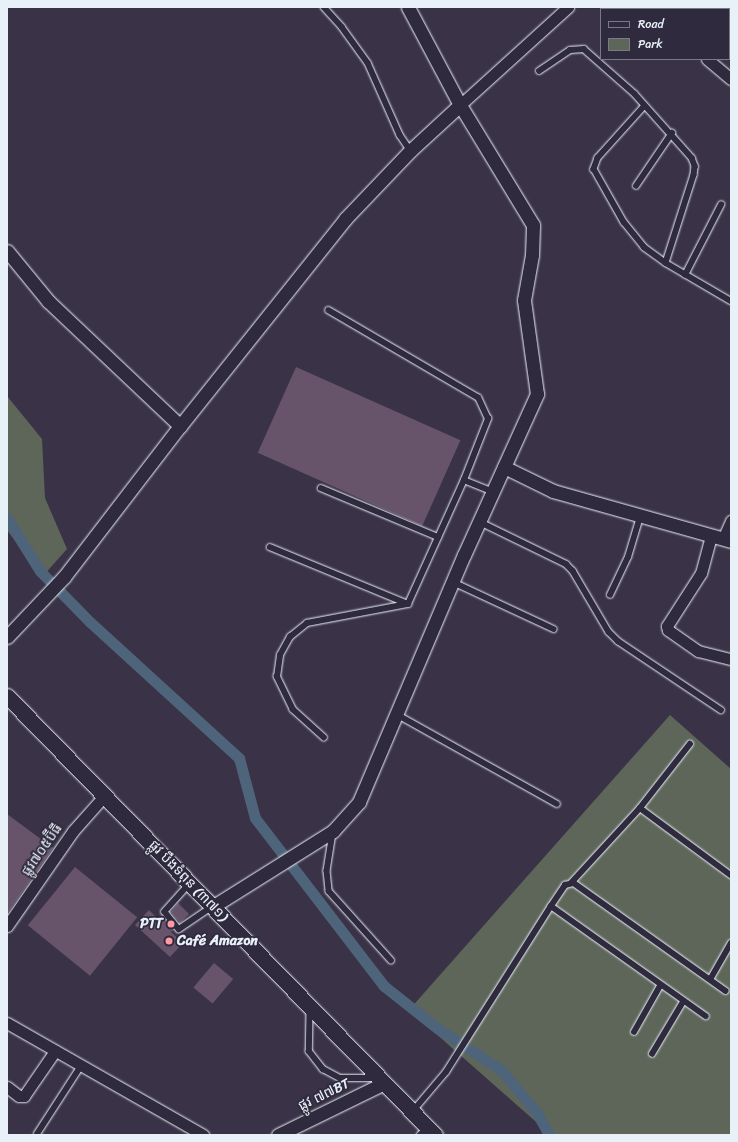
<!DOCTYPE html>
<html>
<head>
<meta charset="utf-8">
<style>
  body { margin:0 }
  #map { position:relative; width:738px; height:1142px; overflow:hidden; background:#3a3246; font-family:Sriracha,"Noto Sans Khmer",sans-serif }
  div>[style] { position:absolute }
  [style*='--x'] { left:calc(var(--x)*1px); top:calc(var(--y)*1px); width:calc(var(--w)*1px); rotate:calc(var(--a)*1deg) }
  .green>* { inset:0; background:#5e665a }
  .canal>* { height:11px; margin:-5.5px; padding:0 5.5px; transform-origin:5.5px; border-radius:5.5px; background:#4e647a }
  .building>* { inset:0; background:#67546b; transform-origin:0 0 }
  .roads { filter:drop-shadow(0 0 1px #e8f1f8) drop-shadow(0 0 1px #e8f1f8) }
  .service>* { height:5.5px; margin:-2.75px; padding:0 2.75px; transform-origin:2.75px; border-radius:2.75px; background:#2f2a3d }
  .minor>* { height:11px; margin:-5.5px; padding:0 5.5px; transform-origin:5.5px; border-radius:5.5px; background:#2f2a3d }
  .tertiary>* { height:13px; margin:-6.5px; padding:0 6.5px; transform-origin:6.5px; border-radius:6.5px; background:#2f2a3d }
  .secondary>* { height:15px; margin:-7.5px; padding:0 7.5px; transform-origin:7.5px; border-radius:7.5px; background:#2f2a3d }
  .dots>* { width:11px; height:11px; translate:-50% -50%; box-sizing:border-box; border:2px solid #2f2a3d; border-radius:50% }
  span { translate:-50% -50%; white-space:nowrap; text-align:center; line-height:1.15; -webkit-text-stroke:3.5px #2f2a3d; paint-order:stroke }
  .street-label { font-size:14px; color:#e8f1f8 }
  .poi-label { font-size:14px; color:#e8f1f8; font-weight:700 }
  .right { translate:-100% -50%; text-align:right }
  .left { translate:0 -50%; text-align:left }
  .frame { position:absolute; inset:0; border:8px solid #e8f1f8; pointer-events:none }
  .legend { position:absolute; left:600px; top:8px; width:130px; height:52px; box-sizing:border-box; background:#2f2a3d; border:1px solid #797a88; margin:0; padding:5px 7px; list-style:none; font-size:12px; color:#e8f1f8 }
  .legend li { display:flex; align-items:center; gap:8px; height:20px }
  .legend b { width:20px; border:1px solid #797a88 }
</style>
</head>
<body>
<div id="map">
  <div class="green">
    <div style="clip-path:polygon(7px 396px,42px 439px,45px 498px,67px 549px,42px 577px,7px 530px)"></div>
    <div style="clip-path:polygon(670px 715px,731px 769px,731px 1135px,551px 1135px,409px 1010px)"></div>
  </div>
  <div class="canal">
    <div style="--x:7;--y:518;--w:62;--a:58.1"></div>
    <div style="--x:40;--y:571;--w:71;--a:45.6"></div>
    <div style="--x:90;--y:622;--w:202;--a:42.4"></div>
    <div style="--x:239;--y:758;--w:62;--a:75.1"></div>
    <div style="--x:255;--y:818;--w:212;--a:52.5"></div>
    <div style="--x:384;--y:986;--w:68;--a:38.4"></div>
    <div style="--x:437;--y:1028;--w:77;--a:33.3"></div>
    <div style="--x:501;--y:1070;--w:56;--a:50.1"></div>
    <div style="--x:537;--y:1113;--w:25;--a:61"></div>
  </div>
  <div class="building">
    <div style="left:296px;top:367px;width:180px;height:94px;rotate:24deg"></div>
    <div style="clip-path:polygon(7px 814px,53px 848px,7px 914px)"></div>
    <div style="left:75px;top:867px;width:80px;height:75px;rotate:39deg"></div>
    <div style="clip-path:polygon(178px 903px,189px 914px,180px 923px,171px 912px)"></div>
    <div style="clip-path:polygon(149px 910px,160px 921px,164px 917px,174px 929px,171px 932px,183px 943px,170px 957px,135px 925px)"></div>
    <div style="left:214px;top:963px;width:25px;height:32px;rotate:40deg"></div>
  </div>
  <div class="roads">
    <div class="service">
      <div style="--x:324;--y:7;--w:27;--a:48"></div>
      <div style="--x:342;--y:27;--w:44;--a:54.2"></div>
      <div style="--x:368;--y:63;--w:79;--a:66"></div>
      <div style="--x:400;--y:135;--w:18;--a:56"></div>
      <div style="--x:539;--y:71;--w:37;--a:-34"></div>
      <div style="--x:570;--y:50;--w:14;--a:-4"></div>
      <div style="--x:584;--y:49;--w:68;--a:41.4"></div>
      <div style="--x:635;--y:94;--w:86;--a:48.3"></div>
      <div style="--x:692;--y:158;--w:9;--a:69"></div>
      <div style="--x:695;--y:166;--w:9;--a:96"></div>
      <div style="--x:694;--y:175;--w:92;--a:107.7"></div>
      <div style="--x:645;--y:106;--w:70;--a:132.1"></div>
      <div style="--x:598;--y:158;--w:12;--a:110"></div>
      <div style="--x:594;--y:169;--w:61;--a:60.5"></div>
      <div style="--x:624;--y:222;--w:32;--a:51"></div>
      <div style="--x:644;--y:247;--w:27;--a:36"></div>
      <div style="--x:666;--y:263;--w:75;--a:30.3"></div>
      <div style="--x:636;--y:186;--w:64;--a:-55.8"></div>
      <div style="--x:685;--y:275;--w:79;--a:-62.8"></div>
      <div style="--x:464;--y:480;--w:31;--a:22"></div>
      <div style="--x:321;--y:488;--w:127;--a:22.7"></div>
      <div style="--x:480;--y:522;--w:96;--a:26"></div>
      <div style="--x:566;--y:564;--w:10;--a:45"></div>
      <div style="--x:573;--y:571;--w:71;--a:59.5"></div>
      <div style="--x:609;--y:632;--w:13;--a:45"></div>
      <div style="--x:618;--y:641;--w:124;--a:33.8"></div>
      <div style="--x:270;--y:547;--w:149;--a:22.4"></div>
      <div style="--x:453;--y:582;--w:111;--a:25"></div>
      <div style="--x:610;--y:595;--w:42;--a:-64.7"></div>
      <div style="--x:628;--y:557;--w:42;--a:-73.3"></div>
      <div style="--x:398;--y:715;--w:182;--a:29.2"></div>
      <div style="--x:324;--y:738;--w:42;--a:-137.9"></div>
      <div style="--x:293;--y:710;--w:37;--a:-116"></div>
      <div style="--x:277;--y:677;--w:22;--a:-82"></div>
      <div style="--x:280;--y:655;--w:21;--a:-61"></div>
      <div style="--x:290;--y:637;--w:22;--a:-39"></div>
      <div style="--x:307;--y:623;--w:103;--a:-10.7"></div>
      <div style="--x:408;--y:604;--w:136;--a:-65.7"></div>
      <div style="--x:464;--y:480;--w:66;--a:-68.5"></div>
      <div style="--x:488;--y:419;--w:23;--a:-115"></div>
      <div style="--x:478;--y:398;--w:173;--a:-149.7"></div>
      <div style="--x:640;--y:808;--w:113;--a:36.4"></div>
      <div style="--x:333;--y:833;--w:38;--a:99"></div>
      <div style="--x:327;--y:871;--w:20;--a:84"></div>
      <div style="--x:329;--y:891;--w:93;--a:48.1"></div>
      <div style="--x:571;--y:883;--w:102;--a:-47.4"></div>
      <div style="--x:640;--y:808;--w:81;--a:-52"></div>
      <div style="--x:189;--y:885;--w:36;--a:132"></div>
      <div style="--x:165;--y:912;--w:22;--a:51"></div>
      <div style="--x:179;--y:929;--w:40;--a:-34"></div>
      <div style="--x:551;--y:906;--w:25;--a:-56"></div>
      <div style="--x:565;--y:885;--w:9;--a:-13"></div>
      <div style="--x:574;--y:883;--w:186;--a:35.4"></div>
      <div style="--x:711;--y:978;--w:40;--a:-60.3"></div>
      <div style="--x:310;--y:1012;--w:39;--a:91"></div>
      <div style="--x:309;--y:1051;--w:23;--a:52"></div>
      <div style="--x:323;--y:1069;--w:19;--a:28"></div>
      <div style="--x:340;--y:1078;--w:36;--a:0"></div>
      <div style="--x:634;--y:1032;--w:53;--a:-60.5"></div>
      <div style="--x:652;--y:1054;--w:61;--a:-59.2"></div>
      <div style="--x:413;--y:1111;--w:51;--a:-49.8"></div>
      <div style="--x:446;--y:1072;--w:196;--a:-57.7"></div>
      <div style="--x:551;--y:906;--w:190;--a:35.4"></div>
      <div style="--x:37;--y:1134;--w:81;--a:-57.1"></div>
      <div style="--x:420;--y:1135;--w:10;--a:-45"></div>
    </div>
    <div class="minor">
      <div style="--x:622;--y:7;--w:4;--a:34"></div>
      <div style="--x:715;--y:7;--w:4;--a:27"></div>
      <div style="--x:729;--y:14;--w:2;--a:27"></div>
      <div style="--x:707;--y:59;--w:31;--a:40"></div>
      <div style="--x:460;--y:105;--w:146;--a:-42.2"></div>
      <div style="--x:711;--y:536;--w:38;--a:105"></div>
      <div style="--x:701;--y:573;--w:63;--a:122.7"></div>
      <div style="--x:667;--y:626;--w:4;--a:76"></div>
      <div style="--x:668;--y:630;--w:37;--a:35"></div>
      <div style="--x:698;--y:651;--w:34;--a:14"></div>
      <div style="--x:723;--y:539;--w:20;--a:-66"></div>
      <div style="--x:7;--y:926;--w:116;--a:-55.2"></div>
      <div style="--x:73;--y:831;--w:48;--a:-48.4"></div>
      <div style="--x:7;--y:1023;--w:226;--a:29.7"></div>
      <div style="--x:7;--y:1087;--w:15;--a:37"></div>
      <div style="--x:19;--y:1096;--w:5;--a:0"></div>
      <div style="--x:24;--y:1096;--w:55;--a:-55.4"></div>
    </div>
    <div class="tertiary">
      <div style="--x:7;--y:251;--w:65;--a:50.6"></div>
      <div style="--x:48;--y:301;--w:182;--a:43.4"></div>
      <div style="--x:504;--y:467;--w:55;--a:26.1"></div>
      <div style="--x:553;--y:491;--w:185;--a:15.7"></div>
      <div style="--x:7;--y:637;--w:83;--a:-46.5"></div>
      <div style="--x:64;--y:577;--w:190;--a:-52.5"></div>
      <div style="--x:180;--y:426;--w:265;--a:-51.4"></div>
      <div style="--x:345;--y:219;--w:95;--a:-46.3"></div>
      <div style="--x:411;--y:150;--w:67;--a:-42.6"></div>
      <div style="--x:212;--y:907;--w:143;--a:-32.1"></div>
      <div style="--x:333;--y:831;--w:39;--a:-48"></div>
      <div style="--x:359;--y:802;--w:268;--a:-67"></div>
      <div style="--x:464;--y:555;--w:177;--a:-65.6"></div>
      <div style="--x:537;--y:394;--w:95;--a:-97.9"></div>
      <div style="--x:524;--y:300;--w:46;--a:-79.9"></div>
      <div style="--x:532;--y:255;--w:30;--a:-88"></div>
      <div style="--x:533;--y:225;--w:140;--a:-121.3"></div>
      <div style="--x:460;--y:105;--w:111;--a:-118"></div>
      <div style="--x:278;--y:1135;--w:118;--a:-26.1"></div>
    </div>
    <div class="secondary">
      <div style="--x:7;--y:696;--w:613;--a:45.73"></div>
    </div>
  </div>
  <div class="dots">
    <div style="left:171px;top:924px;background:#ff9aa2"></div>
    <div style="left:169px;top:941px;background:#ff9aa2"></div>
  </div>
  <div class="street-label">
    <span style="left:42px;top:850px;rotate:-55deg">ផ្លូវ៧០៥ប៊ីធី</span>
    <span style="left:188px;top:881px;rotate:46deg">ផ្លូវ បឹងទំពុន (៣៧១)</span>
    <span style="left:324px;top:1095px;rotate:-26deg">ផ្លូវ ៧៧BT</span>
  </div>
  <div class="poi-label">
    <span class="right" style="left:163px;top:924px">PTT</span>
    <span class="left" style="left:177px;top:941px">Café Amazon</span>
  </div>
  <div class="frame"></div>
  <ul class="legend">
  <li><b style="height:5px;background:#2f2a3d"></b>Road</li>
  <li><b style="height:11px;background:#5e665a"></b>Park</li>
  </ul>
</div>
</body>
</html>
